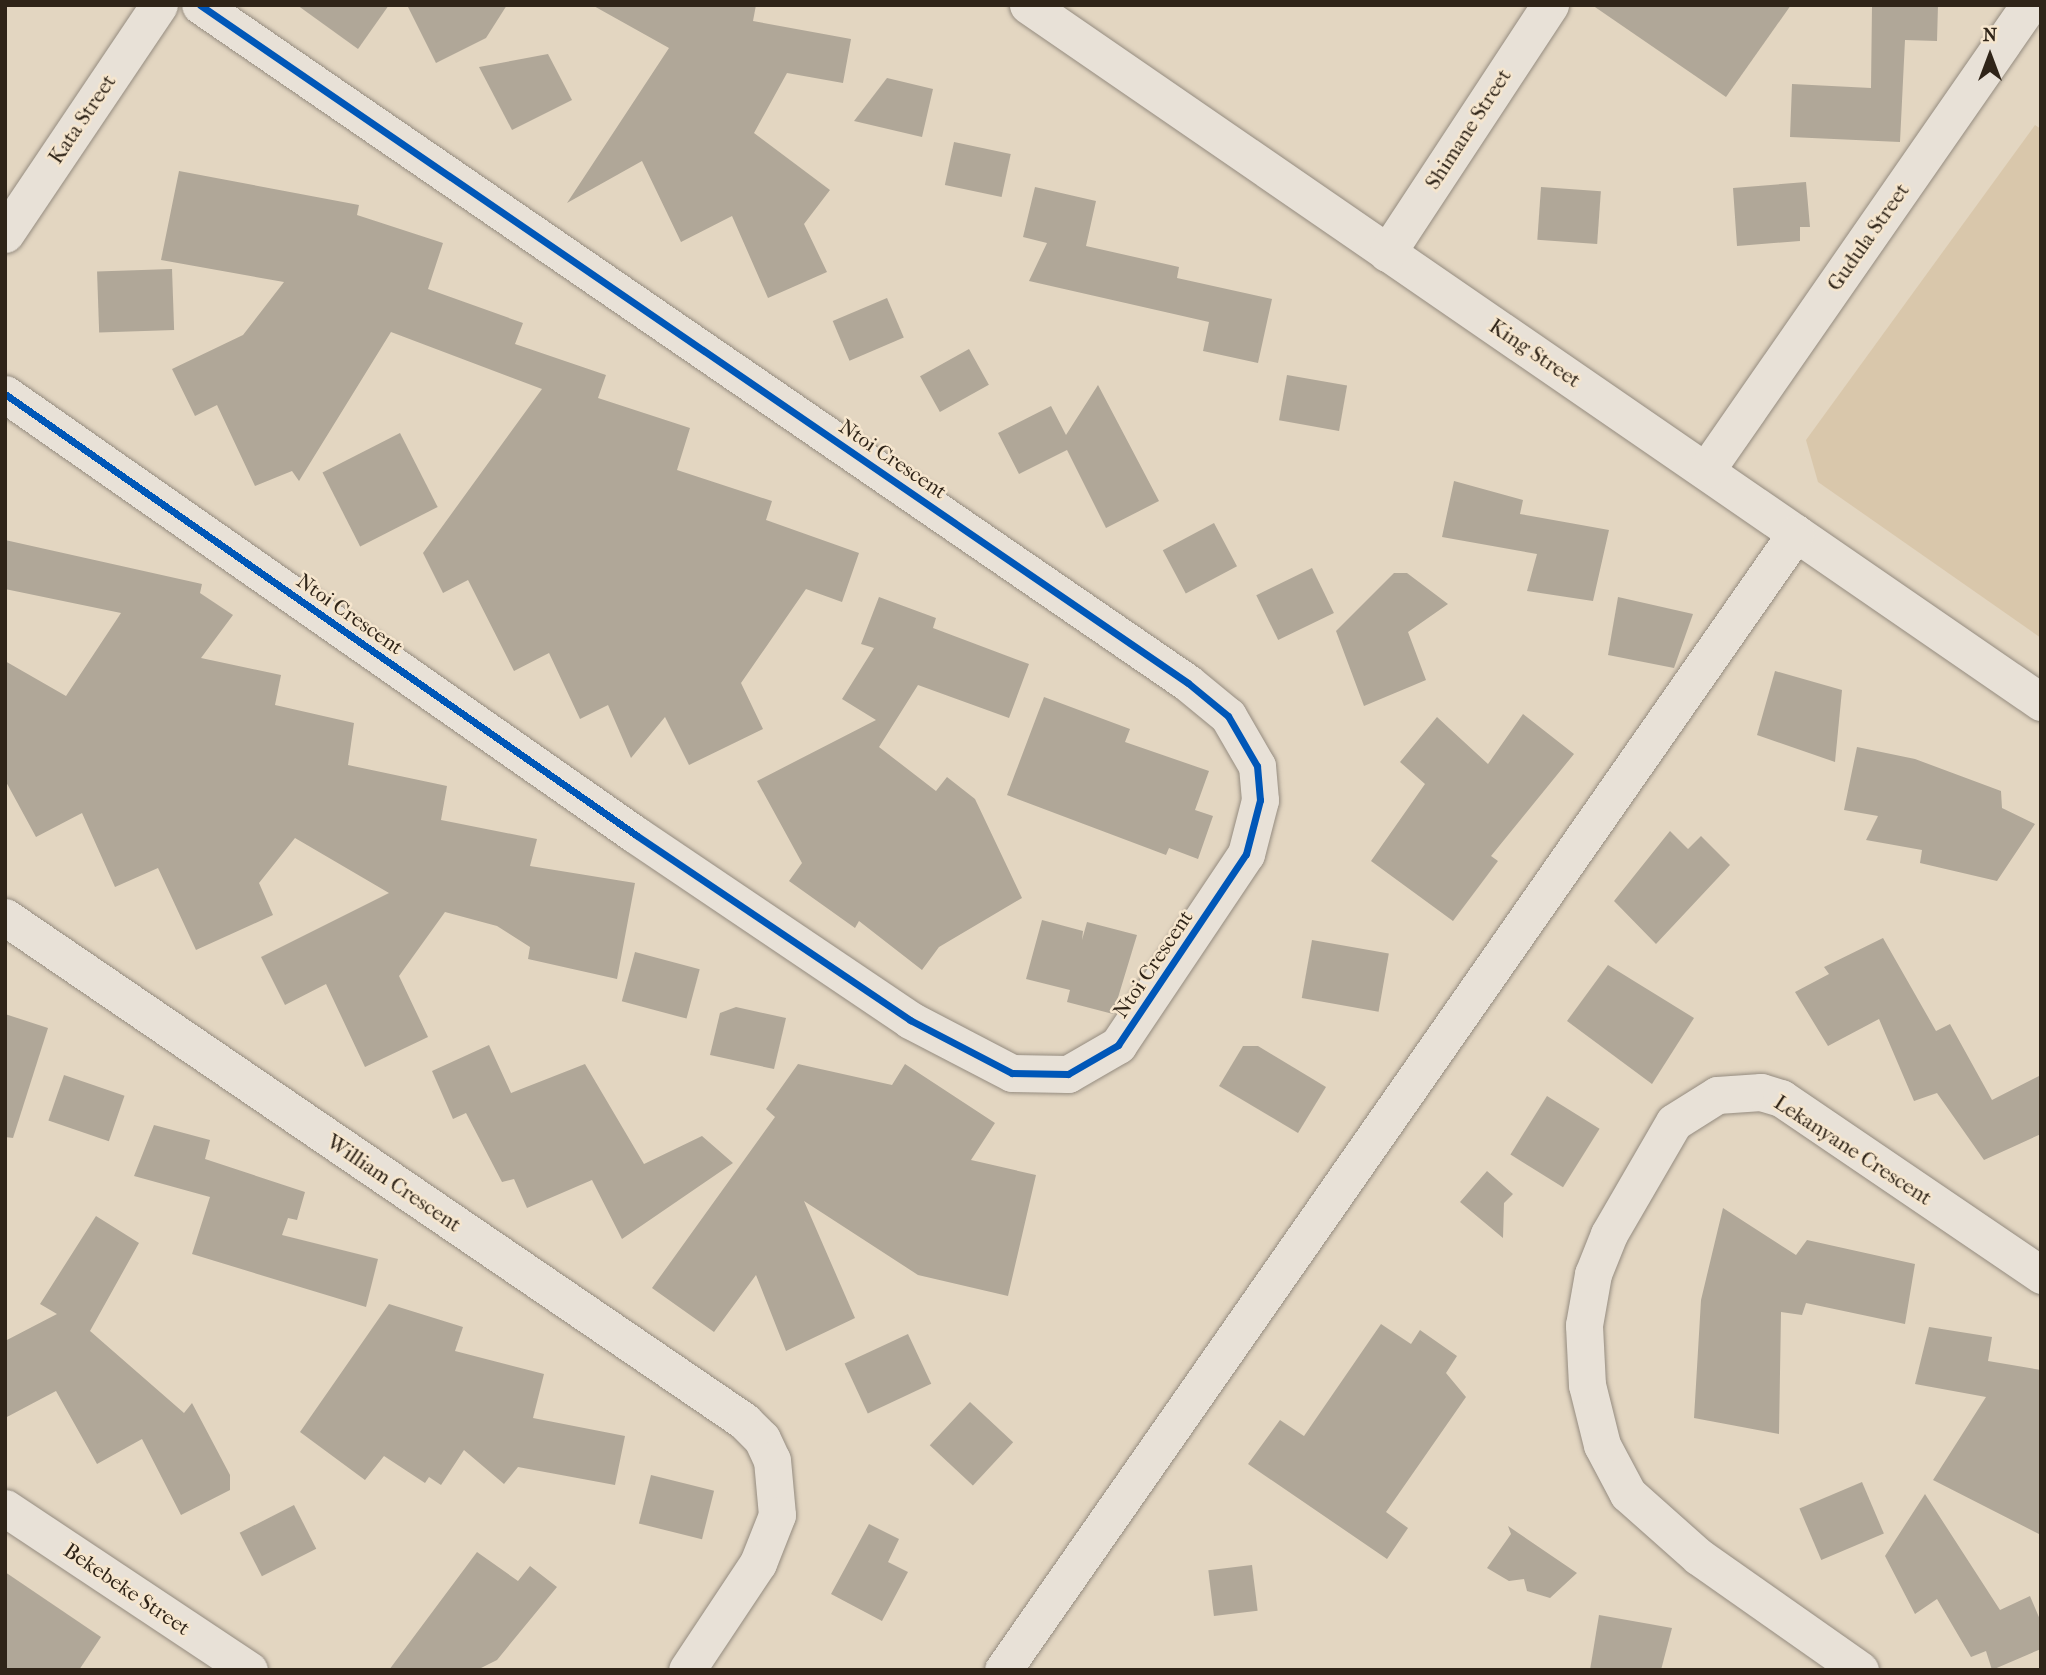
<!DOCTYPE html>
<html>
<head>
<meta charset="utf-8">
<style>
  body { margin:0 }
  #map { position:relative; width:2046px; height:1675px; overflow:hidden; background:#e3d6c1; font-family:"IM FELL French Canon",serif }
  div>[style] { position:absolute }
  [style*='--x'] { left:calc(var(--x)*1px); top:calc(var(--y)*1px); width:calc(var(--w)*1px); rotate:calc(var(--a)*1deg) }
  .green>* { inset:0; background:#d9c7ab }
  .building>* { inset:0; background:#b0a798; transform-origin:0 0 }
  .roads { filter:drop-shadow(0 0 2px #958c80) drop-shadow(0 0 2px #958c80) }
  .street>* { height:37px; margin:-18.5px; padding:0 18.5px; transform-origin:18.5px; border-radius:18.5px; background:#e8e1d7 }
  .cycleway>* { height:7px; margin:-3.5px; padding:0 3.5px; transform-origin:3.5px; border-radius:3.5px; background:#0057b8 }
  span { translate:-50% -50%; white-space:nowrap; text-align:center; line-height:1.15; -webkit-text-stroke:5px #f6e6ce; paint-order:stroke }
  .street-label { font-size:21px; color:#2f2418 }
  .frame { position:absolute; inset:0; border:7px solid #2f2418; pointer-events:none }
  .north { position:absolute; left:1955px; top:21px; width:70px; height:70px; -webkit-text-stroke:5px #f6e6ce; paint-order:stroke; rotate:0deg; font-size:19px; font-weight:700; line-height:28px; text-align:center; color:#2f2418 }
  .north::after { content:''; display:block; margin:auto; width:24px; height:32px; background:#2f2418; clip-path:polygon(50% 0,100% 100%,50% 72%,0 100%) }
</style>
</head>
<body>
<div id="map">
  <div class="green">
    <div style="clip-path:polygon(2035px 125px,2041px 129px,2041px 638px,1818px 482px,1806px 440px)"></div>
  </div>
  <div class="building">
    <div style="clip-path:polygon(297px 5px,389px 5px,358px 49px)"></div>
    <div style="clip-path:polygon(407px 5px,507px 5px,486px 38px,436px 63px)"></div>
    <div style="clip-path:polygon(592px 5px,756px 5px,753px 21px,851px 39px,843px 83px,787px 73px,754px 133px,830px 190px,804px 224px,827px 272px,768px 298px,732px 216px,681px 242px,642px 161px,567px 203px,669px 48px)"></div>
    <div style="clip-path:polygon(1592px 5px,1791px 5px,1726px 97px)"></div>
    <div style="clip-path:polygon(1872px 5px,1938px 5px,1937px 41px,1905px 40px,1900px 142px,1790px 137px,1792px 84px,1871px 88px)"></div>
    <div style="clip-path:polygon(548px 54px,572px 100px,512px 130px,479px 67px)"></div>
    <div style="clip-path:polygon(887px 78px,933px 89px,922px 137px,854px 121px)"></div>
    <div style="left:954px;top:142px;width:58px;height:44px;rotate:12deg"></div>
    <div style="clip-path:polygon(179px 171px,359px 205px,357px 215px,443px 243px,428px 289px,523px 323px,515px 344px,606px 375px,598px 398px,690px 428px,677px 470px,772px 501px,766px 520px,859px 553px,842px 602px,806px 589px,741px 683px,763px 729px,689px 765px,665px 717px,631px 758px,608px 705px,580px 719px,549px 653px,514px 671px,468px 580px,443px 593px,423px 553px,542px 389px,391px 332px,299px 481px,292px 471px,255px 486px,217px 405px,195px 416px,172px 369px,243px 335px,284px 282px,161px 260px)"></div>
    <div style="clip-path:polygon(1806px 182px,1810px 227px,1800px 227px,1800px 241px,1737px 246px,1733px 188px)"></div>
    <div style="clip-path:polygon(1035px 187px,1096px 201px,1086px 246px,1179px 267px,1177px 278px,1272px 299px,1258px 363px,1203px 351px,1209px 322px,1029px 281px,1047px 243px,1023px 237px)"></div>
    <div style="left:1541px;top:187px;width:60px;height:53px;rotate:4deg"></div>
    <div style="left:172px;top:269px;width:61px;height:75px;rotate:88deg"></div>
    <div style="left:887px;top:298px;width:43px;height:59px;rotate:67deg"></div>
    <div style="left:969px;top:349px;width:41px;height:56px;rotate:61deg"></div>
    <div style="left:1287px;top:375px;width:61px;height:46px;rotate:10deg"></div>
    <div style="clip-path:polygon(1098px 385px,1159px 501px,1106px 528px,1067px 450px,1019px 474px,998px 433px,1051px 406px,1066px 435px)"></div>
    <div style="left:400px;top:433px;width:83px;height:87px;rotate:63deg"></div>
    <div style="clip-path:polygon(1454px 481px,1523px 500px,1520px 514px,1609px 530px,1593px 601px,1527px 591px,1537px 554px,1442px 537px)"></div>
    <div style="left:1214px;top:523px;width:49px;height:58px;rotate:62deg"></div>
    <div style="clip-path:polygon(5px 540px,202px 584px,200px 593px,233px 615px,201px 658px,281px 675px,275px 705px,354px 723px,348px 765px,447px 786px,441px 820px,537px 839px,530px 866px,635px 883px,617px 979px,528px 959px,530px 947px,497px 926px,445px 912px,399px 976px,428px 1037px,365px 1067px,326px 984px,285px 1005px,261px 957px,389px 893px,295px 838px,259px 883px,273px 915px,196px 950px,158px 868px,115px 887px,82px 813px,36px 837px,5px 780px,5px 661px,66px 696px,121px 613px,5px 589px)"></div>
    <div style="left:1312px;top:568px;width:50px;height:62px;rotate:64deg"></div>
    <div style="clip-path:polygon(1394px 573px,1407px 573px,1448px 604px,1408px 632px,1426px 680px,1364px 706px,1336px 631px)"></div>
    <div style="clip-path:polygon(879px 597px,936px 618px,933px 628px,1029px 664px,1009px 718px,918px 685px,879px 747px,936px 791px,947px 777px,975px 799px,1022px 898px,939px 947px,922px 970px,859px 921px,855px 928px,789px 881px,802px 863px,757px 781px,876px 720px,842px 699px,874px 648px,861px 644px)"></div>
    <div style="clip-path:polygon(1618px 597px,1693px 614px,1674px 668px,1608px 655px)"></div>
    <div style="clip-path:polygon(1775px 671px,1842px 690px,1835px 762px,1757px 735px)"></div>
    <div style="clip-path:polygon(1044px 697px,1130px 729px,1125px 742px,1209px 771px,1195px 810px,1213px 816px,1198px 859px,1169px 848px,1166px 855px,1007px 795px)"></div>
    <div style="clip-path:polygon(1523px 714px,1574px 754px,1491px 856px,1498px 861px,1453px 921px,1371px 861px,1425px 784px,1400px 762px,1437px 717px,1488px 764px)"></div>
    <div style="clip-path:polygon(1857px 747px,1915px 759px,2001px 791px,2002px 808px,2035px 824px,1997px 881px,1920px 863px,1922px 850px,1866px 840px,1878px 816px,1844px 810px)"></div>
    <div style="clip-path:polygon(1670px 831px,1688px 849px,1701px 836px,1730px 865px,1656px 944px,1614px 901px)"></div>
    <div style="clip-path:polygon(1042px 920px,1083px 931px,1082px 940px,1087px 922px,1137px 935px,1113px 1014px,1067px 1002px,1070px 990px,1026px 979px)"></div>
    <div style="clip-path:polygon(1883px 938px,1936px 1031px,1950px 1024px,1992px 1100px,2041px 1075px,2041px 1134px,1984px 1160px,1937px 1093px,1914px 1101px,1879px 1019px,1828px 1046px,1795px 992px,1829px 974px,1824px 967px)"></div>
    <div style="left:1312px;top:940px;width:78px;height:59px;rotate:10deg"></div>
    <div style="left:635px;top:952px;width:67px;height:51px;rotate:15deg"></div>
    <div style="clip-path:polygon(1608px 965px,1694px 1018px,1652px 1084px,1567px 1021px)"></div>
    <div style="clip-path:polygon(736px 1007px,786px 1018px,774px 1069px,710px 1055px,720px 1013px)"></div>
    <div style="clip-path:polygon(5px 1014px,48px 1028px,13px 1138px,5px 1137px)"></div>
    <div style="clip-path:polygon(489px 1045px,511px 1093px,585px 1064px,644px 1164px,702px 1136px,733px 1163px,622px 1239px,592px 1180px,527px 1208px,514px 1179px,502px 1182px,466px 1113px,453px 1119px,432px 1071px)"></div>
    <div style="clip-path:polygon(1243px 1046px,1258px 1046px,1326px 1087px,1298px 1133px,1219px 1086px)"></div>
    <div style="clip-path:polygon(798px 1064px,892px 1085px,905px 1064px,995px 1123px,971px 1160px,1036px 1175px,1008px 1296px,918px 1275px,804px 1201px,855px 1318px,786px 1351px,756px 1275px,714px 1332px,652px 1288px,775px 1117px,766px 1109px)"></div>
    <div style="left:64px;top:1075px;width:64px;height:48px;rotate:19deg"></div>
    <div style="left:1547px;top:1096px;width:62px;height:69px;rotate:32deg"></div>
    <div style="clip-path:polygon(154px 1125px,210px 1140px,205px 1159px,305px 1192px,297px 1220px,288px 1218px,282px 1235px,378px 1259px,366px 1307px,192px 1254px,210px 1197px,134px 1176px)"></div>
    <div style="clip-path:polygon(1487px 1171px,1513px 1194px,1504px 1203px,1503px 1238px,1460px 1202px)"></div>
    <div style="clip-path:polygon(1723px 1208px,1796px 1255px,1807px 1240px,1915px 1264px,1905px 1324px,1806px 1303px,1802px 1315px,1781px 1312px,1779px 1434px,1694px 1418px,1701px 1300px)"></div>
    <div style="clip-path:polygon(96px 1216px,139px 1243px,90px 1331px,184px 1413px,192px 1403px,230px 1475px,230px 1490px,181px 1515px,142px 1439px,97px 1464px,56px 1391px,5px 1418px,5px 1341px,57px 1314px,40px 1304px)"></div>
    <div style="clip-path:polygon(389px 1304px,463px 1327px,455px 1351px,544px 1374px,533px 1418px,625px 1436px,615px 1485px,518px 1467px,504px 1484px,464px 1450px,441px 1485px,429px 1477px,425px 1483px,384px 1456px,365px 1480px,300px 1432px)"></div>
    <div style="clip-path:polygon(1381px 1324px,1411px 1344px,1420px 1330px,1457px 1356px,1446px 1373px,1466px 1397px,1386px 1512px,1408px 1528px,1387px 1559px,1248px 1464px,1280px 1420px,1304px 1436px)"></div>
    <div style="clip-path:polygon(1929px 1327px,1992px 1337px,1988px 1361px,2041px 1370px,2041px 1535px,1933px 1480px,1986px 1397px,1915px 1384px)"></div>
    <div style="left:908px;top:1334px;width:55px;height:70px;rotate:65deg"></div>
    <div style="left:970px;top:1402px;width:59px;height:59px;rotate:43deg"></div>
    <div style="left:651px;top:1475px;width:65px;height:50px;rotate:14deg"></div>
    <div style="left:1862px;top:1482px;width:56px;height:68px;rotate:67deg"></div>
    <div style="clip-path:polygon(1925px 1494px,2000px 1610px,2030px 1596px,2041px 1622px,2041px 1649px,1992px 1670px,1986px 1651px,1971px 1657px,1937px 1599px,1915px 1614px,1885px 1556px)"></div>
    <div style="left:294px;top:1505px;width:49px;height:61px;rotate:63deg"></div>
    <div style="clip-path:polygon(869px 1524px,899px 1539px,888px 1562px,908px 1572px,882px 1621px,831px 1594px)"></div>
    <div style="clip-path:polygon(1508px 1526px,1577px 1573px,1550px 1598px,1527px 1591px,1524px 1579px,1509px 1581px,1487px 1568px,1511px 1534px)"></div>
    <div style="clip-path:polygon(477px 1552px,518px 1581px,530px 1566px,557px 1587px,497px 1660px,477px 1670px,389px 1670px)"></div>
    <div style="left:1252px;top:1565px;width:46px;height:44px;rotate:83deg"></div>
    <div style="clip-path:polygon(5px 1572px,101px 1637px,79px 1670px,5px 1670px)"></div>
    <div style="clip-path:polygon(1599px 1615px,1672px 1628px,1661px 1670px,1590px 1670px)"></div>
  </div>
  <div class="roads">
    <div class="street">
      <div style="--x:1028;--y:5;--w:1230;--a:34.53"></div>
      <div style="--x:5;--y:234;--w:276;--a:-56.1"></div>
      <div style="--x:1387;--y:253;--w:297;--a:-56.7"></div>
      <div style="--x:5;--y:394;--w:770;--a:34.95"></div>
      <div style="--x:636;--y:835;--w:331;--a:34"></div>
      <div style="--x:910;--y:1020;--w:115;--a:27.5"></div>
      <div style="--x:1012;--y:1073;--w:56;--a:1"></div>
      <div style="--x:1068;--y:1074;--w:58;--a:-30.1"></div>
      <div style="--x:1118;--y:1045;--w:230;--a:-56.2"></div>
      <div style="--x:1246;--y:854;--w:56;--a:-75.5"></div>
      <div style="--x:1260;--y:800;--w:34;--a:-95"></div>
      <div style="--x:1257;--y:766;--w:58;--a:-120.1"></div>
      <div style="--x:1228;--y:716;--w:52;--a:-140.5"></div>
      <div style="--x:1188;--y:683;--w:1198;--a:-145.54"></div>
      <div style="--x:1707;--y:469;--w:565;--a:-55.24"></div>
      <div style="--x:5;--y:917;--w:895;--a:34.29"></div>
      <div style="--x:744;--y:1421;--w:25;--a:45"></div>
      <div style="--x:762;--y:1439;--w:23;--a:65"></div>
      <div style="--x:772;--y:1460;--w:55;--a:84.8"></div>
      <div style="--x:777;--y:1515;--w:52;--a:111.6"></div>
      <div style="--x:758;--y:1563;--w:128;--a:123.6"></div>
      <div style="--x:5;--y:1508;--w:293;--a:33.6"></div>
      <div style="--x:1003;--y:1670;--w:1386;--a:-55.11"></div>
      <div style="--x:1860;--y:1670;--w:197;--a:-144.9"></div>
      <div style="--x:1699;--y:1557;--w:95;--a:-138.4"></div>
      <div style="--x:1628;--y:1494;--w:55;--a:-118"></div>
      <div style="--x:1602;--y:1445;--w:62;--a:-104"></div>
      <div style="--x:1587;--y:1385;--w:60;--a:-92.9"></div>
      <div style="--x:1584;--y:1325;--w:52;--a:-80"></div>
      <div style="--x:1593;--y:1274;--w:43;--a:-68.2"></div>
      <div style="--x:1609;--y:1234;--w:129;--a:-59.9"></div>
      <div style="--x:1674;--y:1122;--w:51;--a:-32.1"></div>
      <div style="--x:1717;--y:1095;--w:44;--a:-3.9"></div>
      <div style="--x:1761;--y:1092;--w:21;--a:17"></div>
      <div style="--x:1781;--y:1098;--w:315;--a:34.2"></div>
    </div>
  </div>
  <div class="cycleway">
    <div style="--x:5;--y:394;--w:770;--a:34.95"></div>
    <div style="--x:636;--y:835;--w:331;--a:34"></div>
    <div style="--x:910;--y:1020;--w:115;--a:27.5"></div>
    <div style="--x:1012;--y:1073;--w:56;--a:1"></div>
    <div style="--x:1068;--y:1074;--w:58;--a:-30.1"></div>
    <div style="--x:1118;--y:1045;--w:230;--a:-56.2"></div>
    <div style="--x:1246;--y:854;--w:56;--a:-75.5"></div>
    <div style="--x:1260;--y:800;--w:34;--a:-95"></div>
    <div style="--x:1257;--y:766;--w:58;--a:-120.1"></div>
    <div style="--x:1228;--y:716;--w:52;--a:-140.5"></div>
    <div style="--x:1188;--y:683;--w:1198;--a:-145.54"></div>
  </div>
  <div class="street-label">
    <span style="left:82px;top:119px;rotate:-56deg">Kata Street</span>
    <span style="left:1468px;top:129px;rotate:-57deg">Shimane Street</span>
    <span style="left:1868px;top:237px;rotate:-55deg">Gudula Street</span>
    <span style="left:1535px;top:353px;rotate:34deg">King Street</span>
    <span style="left:893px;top:459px;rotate:34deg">Ntoi Crescent</span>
    <span style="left:350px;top:614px;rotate:35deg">Ntoi Crescent</span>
    <span style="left:1153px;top:964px;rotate:-56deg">Ntoi Crescent</span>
    <span style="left:1853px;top:1150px;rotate:33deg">Lekanyane Crescent</span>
    <span style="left:394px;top:1183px;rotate:34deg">William Crescent</span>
    <span style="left:127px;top:1589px;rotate:34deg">Bekebeke Street</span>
  </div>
  <div class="frame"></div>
  <div class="north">N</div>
</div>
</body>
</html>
